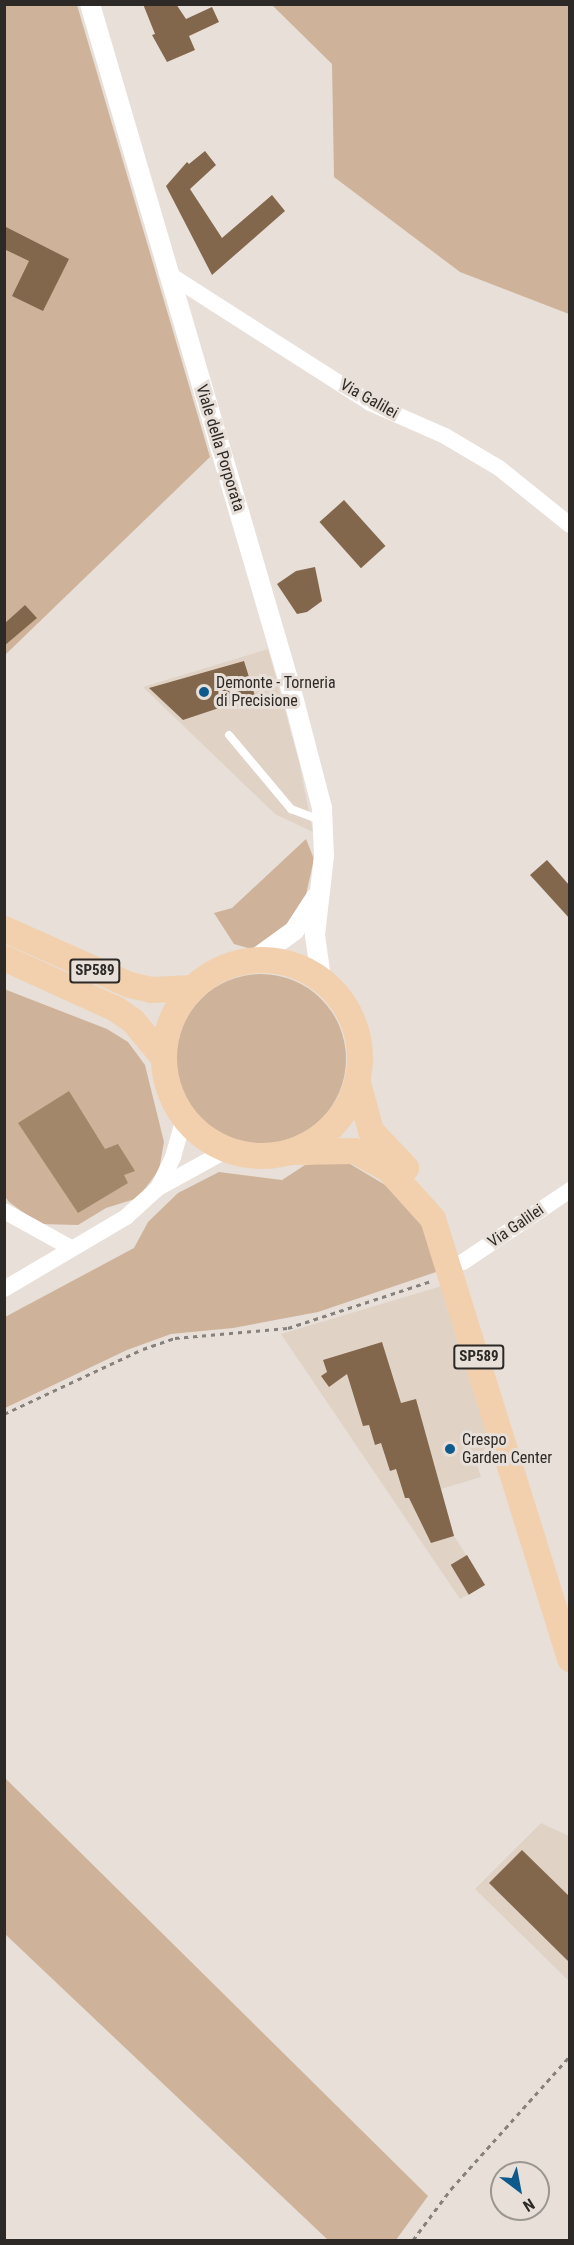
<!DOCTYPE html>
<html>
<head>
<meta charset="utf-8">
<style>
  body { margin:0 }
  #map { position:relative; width:574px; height:2245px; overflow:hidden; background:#e7dfd8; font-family:"Roboto Condensed",sans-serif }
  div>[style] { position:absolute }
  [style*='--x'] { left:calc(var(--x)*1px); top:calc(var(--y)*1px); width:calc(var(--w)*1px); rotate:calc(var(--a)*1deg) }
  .built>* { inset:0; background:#e0d3c6 }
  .green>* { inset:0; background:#ceb39a }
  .round { border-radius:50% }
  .water>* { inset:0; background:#a3876b }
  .building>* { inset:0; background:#83674d; transform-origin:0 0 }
  .path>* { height:3px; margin-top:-1.5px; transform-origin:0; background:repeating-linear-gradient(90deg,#87817d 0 4.5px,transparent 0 9px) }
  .service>* { height:8px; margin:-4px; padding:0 4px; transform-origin:4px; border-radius:4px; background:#fff }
  .minor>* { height:16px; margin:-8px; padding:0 8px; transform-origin:8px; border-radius:8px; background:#fff }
  .tertiary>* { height:20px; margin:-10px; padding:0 10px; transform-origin:10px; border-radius:10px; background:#fff }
  .primary>* { height:26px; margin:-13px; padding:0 13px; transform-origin:13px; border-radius:13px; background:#f2d0ae }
  .primary>.ring { margin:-13px; padding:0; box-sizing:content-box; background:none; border:26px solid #f2d0ae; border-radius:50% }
  .dots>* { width:16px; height:16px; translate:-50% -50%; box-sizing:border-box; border:3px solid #e7dfd8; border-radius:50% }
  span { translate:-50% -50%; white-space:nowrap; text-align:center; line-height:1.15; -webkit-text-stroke:6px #e7dfd8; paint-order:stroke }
  .shield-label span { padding:2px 4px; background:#e7dfd8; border:2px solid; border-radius:4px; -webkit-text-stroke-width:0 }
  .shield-label { font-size:15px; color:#2c2926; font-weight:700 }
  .street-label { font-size:16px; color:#2c2926 }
  .poi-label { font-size:16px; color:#2c2926 }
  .left { translate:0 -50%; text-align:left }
  .frame { position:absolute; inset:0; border:6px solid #2c2926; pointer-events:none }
  .north { position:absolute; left:490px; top:2161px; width:60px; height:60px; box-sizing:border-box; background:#e7dfd8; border:2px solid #9c9691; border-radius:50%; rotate:148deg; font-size:16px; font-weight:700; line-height:24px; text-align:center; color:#2c2926 }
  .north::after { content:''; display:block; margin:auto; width:21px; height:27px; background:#0f5a8d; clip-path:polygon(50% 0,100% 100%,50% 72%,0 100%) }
</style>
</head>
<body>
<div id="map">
  <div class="built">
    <div style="clip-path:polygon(268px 649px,299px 762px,313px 832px,275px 814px,143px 687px)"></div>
    <div style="clip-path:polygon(445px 1285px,492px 1438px,476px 1462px,481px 1477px,441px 1489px,454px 1536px,485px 1585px,460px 1599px,281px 1334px)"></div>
    <div style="clip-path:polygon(541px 1823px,569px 1836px,569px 1981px,475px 1889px)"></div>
  </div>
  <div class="green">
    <div style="clip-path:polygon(5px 5px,77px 5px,210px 457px,5px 655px)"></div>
    <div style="clip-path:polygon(272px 5px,569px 5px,569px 314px,460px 272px,334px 177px,332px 64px)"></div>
    <div style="clip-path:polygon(306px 839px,314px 859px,303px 908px,282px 936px,255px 950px,234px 944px,214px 913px,232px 908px)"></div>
    <div class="round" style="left:176px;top:974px;width:170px;height:170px"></div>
    <div style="clip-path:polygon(4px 989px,107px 1029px,128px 1042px,145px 1065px,164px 1142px,159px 1170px,138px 1198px,106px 1208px,78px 1225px,39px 1224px,9px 1202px,4px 1195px)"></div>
    <div style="clip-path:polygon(345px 1161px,397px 1192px,434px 1235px,445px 1269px,318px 1312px,233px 1328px,171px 1334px,127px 1350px,5px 1408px,5px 1317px,134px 1248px,148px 1222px,178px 1193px,219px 1172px,282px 1180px,305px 1165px)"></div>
    <div style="clip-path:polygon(5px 1778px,428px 2196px,396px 2240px,328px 2240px,5px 1934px)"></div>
  </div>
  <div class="water">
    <div style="clip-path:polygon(69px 1091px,105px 1149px,118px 1144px,135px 1171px,124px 1175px,128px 1183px,78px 1213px,18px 1123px)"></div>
  </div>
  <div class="building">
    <div style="clip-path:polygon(143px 4px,176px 4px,186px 19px,212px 7px,219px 22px,189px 36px,195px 50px,167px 62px,152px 35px,155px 34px)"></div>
    <div style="clip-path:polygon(205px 151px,216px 165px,190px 189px,222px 238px,272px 195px,285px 211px,212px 275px,166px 186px,187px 162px,189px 164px)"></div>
    <div style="clip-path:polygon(4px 226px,69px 259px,43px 311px,12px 296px,29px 261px,4px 249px)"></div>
    <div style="left:344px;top:500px;width:62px;height:33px;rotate:48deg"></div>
    <div style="clip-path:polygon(315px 567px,322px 601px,307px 612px,297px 614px,277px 584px,296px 571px)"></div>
    <div style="clip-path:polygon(25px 605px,37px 618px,4px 646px,4px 624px)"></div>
    <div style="clip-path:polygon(244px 661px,255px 696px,183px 720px,149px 688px)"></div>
    <div style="clip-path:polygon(547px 860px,570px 886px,570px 919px,530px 875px)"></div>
    <div style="clip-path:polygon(382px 1342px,401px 1403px,416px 1399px,454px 1536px,431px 1543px,409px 1498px,405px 1498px,396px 1469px,390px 1471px,381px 1443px,375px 1445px,369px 1425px,363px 1426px,347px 1374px,329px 1387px,321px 1376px,327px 1372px,323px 1360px)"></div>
    <div style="left:467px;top:1555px;width:35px;height:19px;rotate:59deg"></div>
    <div style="clip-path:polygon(522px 1850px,570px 1897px,570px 1963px,489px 1883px)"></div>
  </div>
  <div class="path">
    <div style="--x:4;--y:1414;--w:153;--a:-25.1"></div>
    <div style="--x:143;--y:1349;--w:34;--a:-19"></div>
    <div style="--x:175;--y:1338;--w:113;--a:-5.1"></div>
    <div style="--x:288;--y:1328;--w:151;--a:-18.2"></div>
    <div style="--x:413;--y:2240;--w:64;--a:-53.3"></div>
    <div style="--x:451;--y:2189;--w:178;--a:-48.2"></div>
  </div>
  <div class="service">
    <div style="--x:229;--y:735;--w:97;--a:50"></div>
    <div style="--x:291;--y:809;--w:33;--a:21"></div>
  </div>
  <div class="minor">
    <div style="--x:167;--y:273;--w:241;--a:32.6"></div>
    <div style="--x:370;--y:403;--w:82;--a:23.7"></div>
    <div style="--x:445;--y:436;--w:63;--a:30.7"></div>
    <div style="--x:499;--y:468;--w:91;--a:38.8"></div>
    <div style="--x:158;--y:1188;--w:34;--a:-64"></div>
    <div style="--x:173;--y:1157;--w:41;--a:-74.2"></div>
    <div style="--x:4;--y:1211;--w:77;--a:28.9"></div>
    <div style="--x:463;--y:1262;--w:129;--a:-33.9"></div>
    <div style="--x:4;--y:1289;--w:142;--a:-30.5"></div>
    <div style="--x:126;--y:1217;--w:43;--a:-42.2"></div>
    <div style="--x:158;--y:1188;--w:79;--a:-28.8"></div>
  </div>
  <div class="tertiary">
    <div style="--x:90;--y:4;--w:714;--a:73.65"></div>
    <div style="--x:291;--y:689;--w:123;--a:75.4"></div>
    <div style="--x:322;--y:808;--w:48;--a:87.6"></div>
    <div style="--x:324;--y:856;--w:80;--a:96.5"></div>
    <div style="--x:315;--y:935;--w:43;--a:82.1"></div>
    <div style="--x:255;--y:959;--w:48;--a:-35.7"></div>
    <div style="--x:294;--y:931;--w:40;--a:-57.1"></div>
  </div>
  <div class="primary">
    <div style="--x:4;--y:929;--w:138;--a:24"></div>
    <div style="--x:130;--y:985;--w:22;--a:13"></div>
    <div style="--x:151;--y:990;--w:41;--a:-2.8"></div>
    <div style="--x:4;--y:958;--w:123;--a:24.5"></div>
    <div style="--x:116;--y:1009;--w:21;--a:35"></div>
    <div style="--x:133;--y:1021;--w:47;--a:50.2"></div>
    <div class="ring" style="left:164px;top:960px;width:170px;height:170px"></div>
    <div style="--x:358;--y:1083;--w:50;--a:74.8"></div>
    <div style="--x:371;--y:1131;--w:51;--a:46.6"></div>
    <div style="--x:291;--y:1152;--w:64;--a:-0.9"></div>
    <div style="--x:355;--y:1151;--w:38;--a:29"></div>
    <div style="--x:388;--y:1169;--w:67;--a:48"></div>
    <div style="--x:433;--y:1219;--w:461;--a:72.7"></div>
  </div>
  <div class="dots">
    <div style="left:204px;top:692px;background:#0f5a8d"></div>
    <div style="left:450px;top:1449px;background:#0f5a8d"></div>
  </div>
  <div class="shield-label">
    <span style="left:95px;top:971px">SP589</span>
    <span style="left:479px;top:1357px">SP589</span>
  </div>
  <div class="street-label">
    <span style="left:369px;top:399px;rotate:29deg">Via Galilei</span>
    <span style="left:220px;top:448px;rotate:73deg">Viale della Porporata</span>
    <span style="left:516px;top:1226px;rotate:-34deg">Via Galilei</span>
  </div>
  <div class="poi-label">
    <span class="left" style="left:216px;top:692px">Demonte - Torneria<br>di Precisione</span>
    <span class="left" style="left:462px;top:1449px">Crespo<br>Garden Center</span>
  </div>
  <div class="frame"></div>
  <div class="north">N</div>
</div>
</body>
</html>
